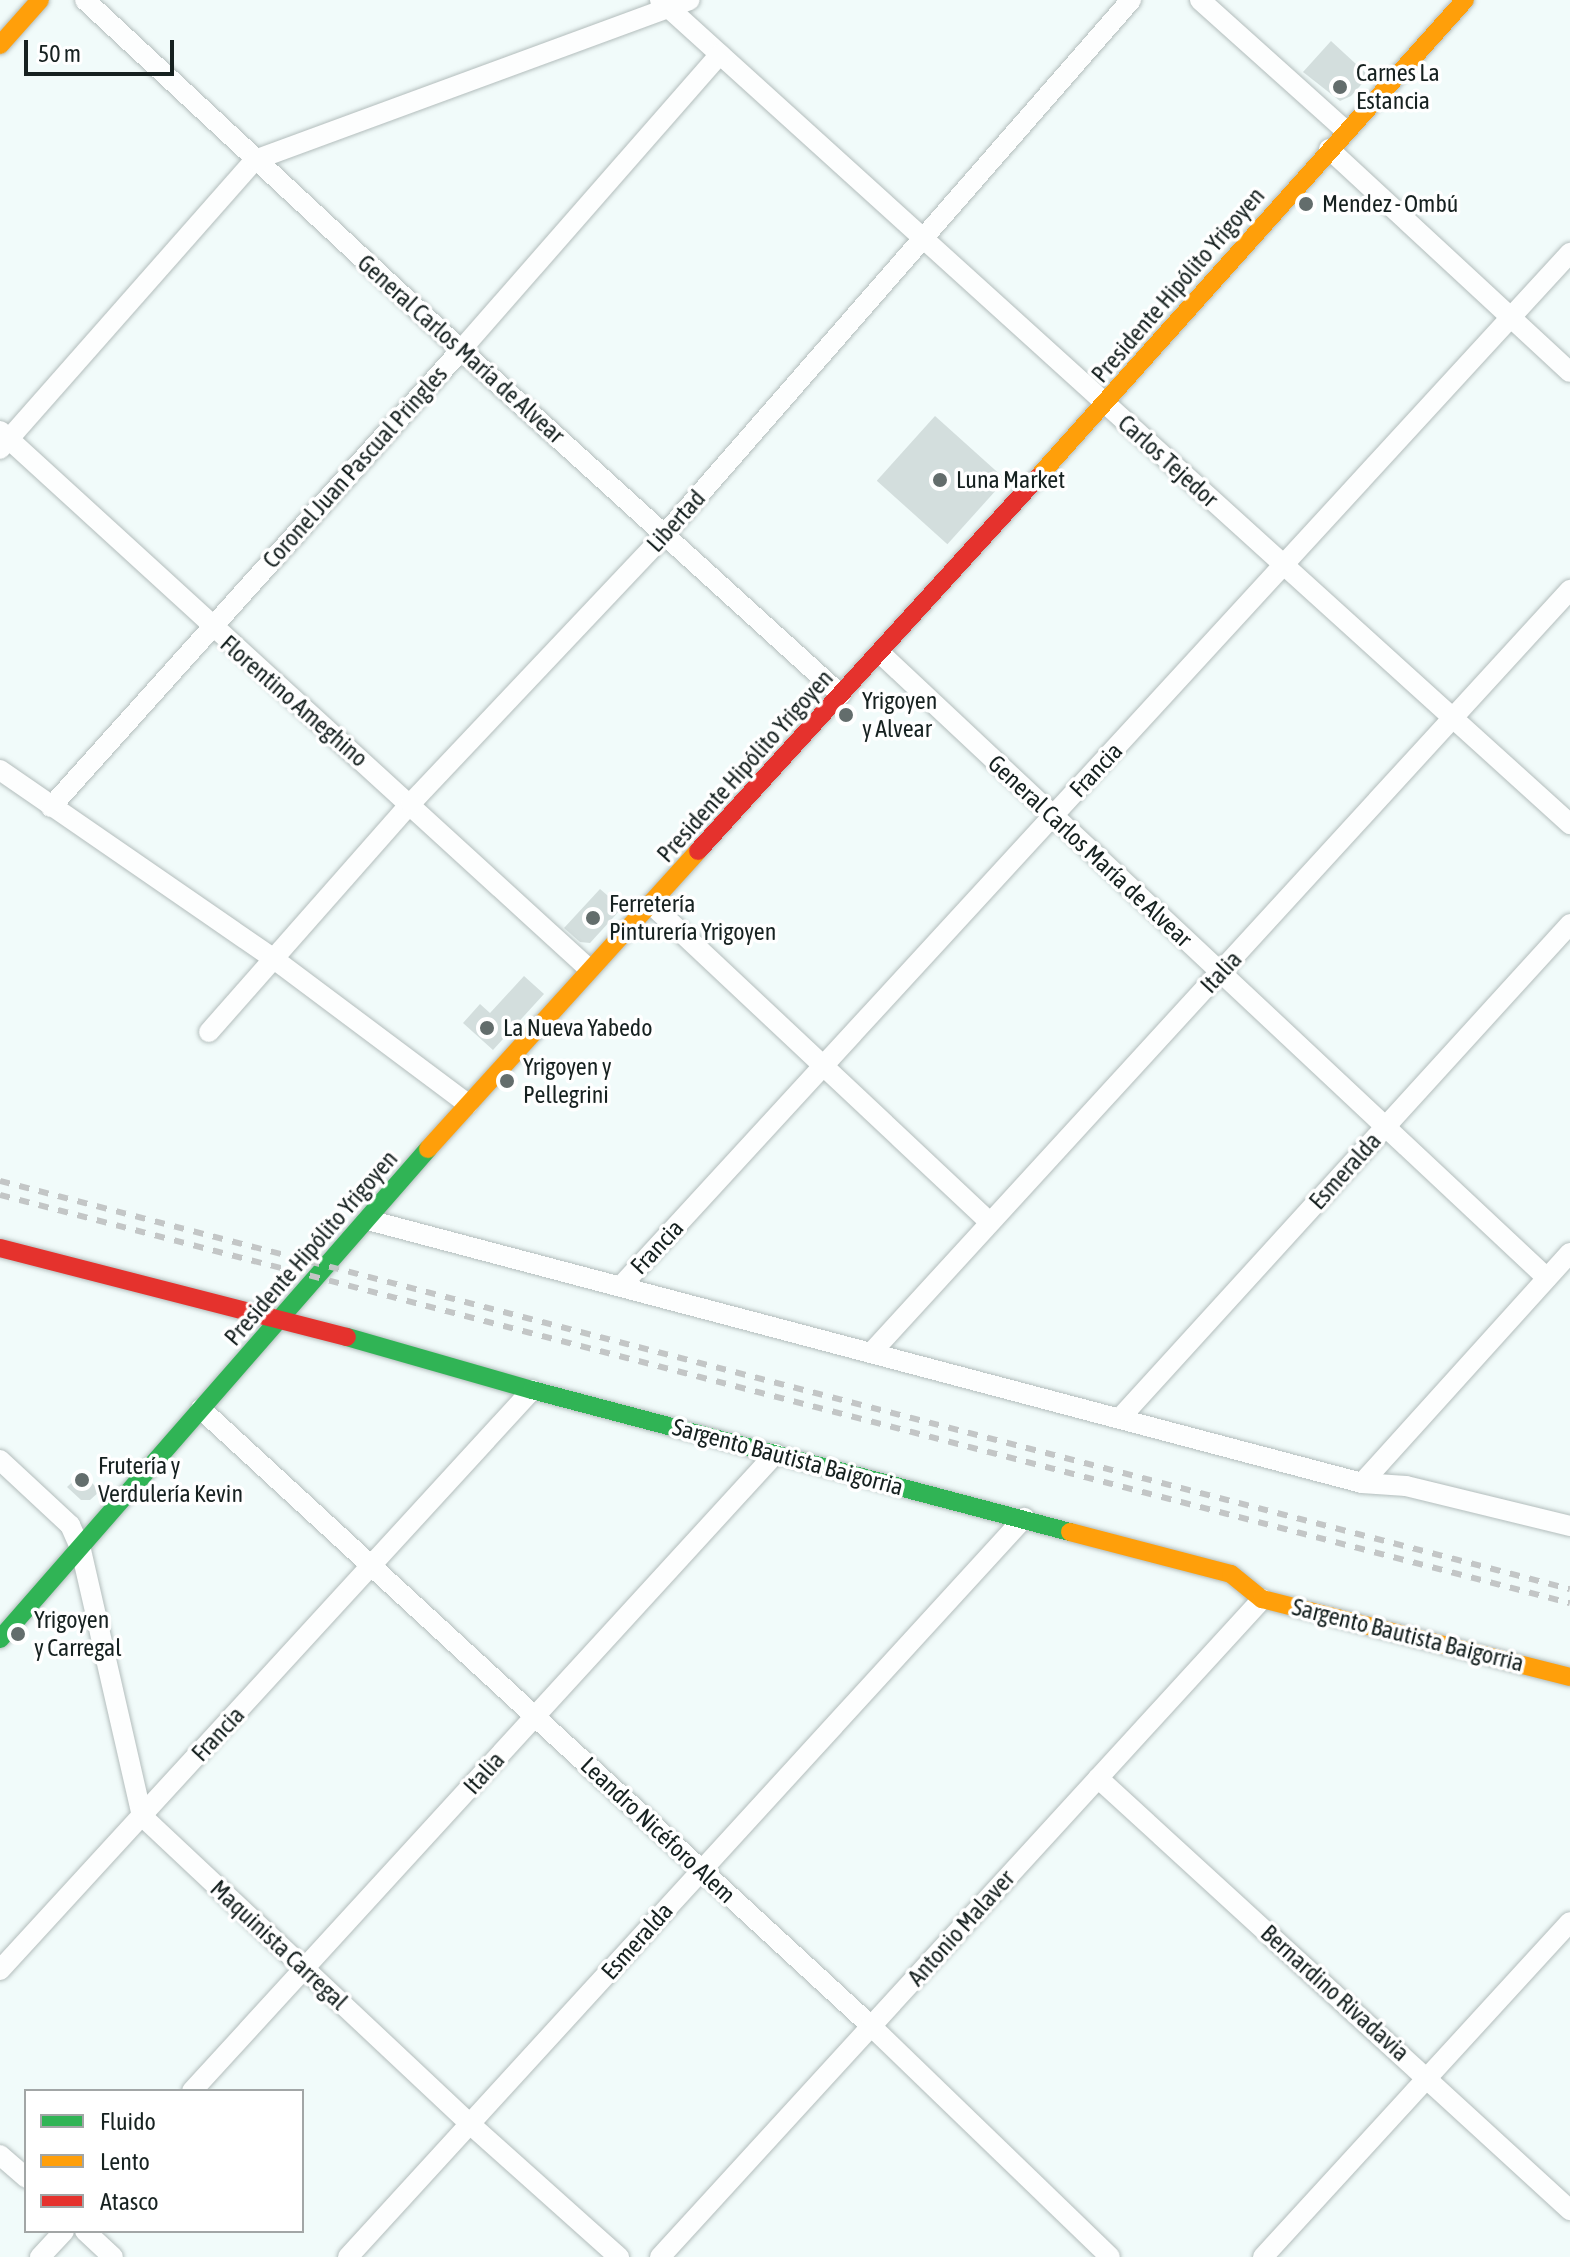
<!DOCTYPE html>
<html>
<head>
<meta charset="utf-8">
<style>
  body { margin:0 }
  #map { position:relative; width:1570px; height:2257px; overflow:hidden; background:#f1fbfa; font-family:"Asap Condensed",sans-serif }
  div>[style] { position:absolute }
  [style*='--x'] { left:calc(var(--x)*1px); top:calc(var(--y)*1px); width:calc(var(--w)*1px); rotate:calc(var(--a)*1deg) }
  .building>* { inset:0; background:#d3dedd; transform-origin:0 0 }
  .roads { filter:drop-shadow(0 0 2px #b3bdbc) drop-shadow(0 0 2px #b3bdbc) }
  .street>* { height:20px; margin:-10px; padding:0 10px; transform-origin:10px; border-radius:10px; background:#fdfefe }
  .fast>* { height:18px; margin:-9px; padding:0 9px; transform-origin:9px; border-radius:9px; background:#30b455 }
  .slow>* { height:18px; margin:-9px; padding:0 9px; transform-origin:9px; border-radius:9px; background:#ff9f0a }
  .jam>* { height:18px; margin:-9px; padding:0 9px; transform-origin:9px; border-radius:9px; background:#e5322d }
  .rail>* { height:6px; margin-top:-3px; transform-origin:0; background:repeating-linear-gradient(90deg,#c3c6c6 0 10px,transparent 0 20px) }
  .dots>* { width:22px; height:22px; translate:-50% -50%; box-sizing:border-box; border:4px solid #fff; border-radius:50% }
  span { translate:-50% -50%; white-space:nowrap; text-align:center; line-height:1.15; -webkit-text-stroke:7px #fff; paint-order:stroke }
  .poi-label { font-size:24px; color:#162120 }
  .left { translate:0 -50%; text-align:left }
  .street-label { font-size:24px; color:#162120 }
  .legend { position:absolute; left:24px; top:2089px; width:280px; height:144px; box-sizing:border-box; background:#fff; border:2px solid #a2a6a6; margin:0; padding:10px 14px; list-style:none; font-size:24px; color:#162120 }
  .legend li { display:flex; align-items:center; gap:16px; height:40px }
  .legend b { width:40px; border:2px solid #a2a6a6 }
  .scale { position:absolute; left:24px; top:40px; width:150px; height:36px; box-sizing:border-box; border:4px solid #162120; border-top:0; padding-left:10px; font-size:24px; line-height:28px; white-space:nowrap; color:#162120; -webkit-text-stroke:6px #fff; paint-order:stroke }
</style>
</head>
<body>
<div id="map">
  <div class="building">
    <div style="clip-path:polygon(1331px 41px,1369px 76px,1351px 96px,1340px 101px,1303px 72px)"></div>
    <div style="left:935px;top:416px;width:95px;height:87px;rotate:42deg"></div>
    <div style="clip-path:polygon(600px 889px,622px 908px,590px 943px,580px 942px,564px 928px)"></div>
    <div style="clip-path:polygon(524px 976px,544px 994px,493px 1050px,463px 1023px,480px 1004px,490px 1013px)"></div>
    <div style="clip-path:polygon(82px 1473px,100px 1491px,90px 1500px,81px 1500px,67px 1487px)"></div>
  </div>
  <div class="roads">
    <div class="street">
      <div style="--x:85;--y:0;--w:514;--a:42.95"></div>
      <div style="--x:461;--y:350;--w:513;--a:42.24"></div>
      <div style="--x:660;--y:0;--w:1228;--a:42.16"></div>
      <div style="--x:1200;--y:0;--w:196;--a:41.9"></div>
      <div style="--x:1329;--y:149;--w:328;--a:42.8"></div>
      <div style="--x:0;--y:431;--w:798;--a:42.41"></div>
      <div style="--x:0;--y:449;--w:385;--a:-48.6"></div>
      <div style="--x:255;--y:160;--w:463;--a:-20.2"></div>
      <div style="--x:880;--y:653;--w:914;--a:43.14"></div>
      <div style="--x:0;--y:770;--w:333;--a:34.6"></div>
      <div style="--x:274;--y:959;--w:242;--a:36.8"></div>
      <div style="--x:51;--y:807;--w:614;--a:-48.1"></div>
      <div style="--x:461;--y:350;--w:393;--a:-48.8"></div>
      <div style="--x:652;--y:905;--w:463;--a:43.2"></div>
      <div style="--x:209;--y:1032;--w:305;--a:-48.6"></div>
      <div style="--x:411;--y:803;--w:370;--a:-46.6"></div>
      <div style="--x:665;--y:534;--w:709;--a:-48.89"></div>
      <div style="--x:368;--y:1220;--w:1028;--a:14.82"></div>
      <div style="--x:1362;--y:1483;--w:44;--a:3.9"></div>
      <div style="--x:1406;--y:1486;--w:169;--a:13.7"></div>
      <div style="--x:621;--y:1286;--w:1403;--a:-47.43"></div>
      <div style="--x:871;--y:1353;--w:1035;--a:-47.51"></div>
      <div style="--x:201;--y:1409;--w:911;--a:42.64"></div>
      <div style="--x:871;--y:2026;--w:332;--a:44"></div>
      <div style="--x:1121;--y:1417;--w:667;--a:-47.67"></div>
      <div style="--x:0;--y:1460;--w:96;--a:42.9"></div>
      <div style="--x:70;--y:1525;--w:27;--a:66"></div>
      <div style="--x:81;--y:1550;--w:273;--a:77.1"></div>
      <div style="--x:142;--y:1816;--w:450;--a:43.2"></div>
      <div style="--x:470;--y:2124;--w:200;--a:41.8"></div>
      <div style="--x:1362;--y:1483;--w:310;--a:-47.9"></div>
      <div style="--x:1098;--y:1778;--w:640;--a:42.47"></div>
      <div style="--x:0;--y:1970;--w:787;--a:-47.47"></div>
      <div style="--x:192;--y:2091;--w:864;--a:-47.53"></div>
      <div style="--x:0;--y:2155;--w:35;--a:41"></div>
      <div style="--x:85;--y:2231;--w:38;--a:43"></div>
      <div style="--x:40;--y:2257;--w:35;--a:-47"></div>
      <div style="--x:348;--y:2257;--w:1002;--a:-47.55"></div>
      <div style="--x:660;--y:2257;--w:892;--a:-47.54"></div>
      <div style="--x:1263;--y:2257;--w:454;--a:-47.5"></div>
    </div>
    <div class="fast">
      <div style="--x:347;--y:1337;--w:192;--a:16"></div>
      <div style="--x:532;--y:1390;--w:556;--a:14.79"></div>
      <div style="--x:0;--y:1639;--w:651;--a:-48.86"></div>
    </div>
    <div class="slow">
      <div style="--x:0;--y:45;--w:60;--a:-48.4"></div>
      <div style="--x:1038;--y:477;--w:640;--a:-48.17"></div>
      <div style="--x:428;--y:1149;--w:402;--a:-47.8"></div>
      <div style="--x:1070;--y:1532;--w:166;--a:14.6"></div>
      <div style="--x:1231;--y:1574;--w:40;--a:39"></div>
      <div style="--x:1262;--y:1599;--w:318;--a:14.2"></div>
    </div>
    <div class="jam">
      <div style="--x:698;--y:851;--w:505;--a:-47.73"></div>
      <div style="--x:0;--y:1248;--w:358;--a:14.4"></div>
    </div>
  </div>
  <div class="rail">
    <div style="--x:0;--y:1181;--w:1622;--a:14.57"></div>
    <div style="--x:0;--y:1195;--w:1622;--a:14.57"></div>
  </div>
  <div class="dots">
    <div style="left:1340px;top:87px;background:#636d6c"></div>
    <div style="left:1306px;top:204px;background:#636d6c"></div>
    <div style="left:940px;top:480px;background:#636d6c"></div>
    <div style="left:846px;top:715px;background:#636d6c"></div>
    <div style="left:593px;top:918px;background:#636d6c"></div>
    <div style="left:487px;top:1028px;background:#636d6c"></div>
    <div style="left:507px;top:1081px;background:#636d6c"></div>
    <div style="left:82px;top:1480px;background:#636d6c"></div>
    <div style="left:18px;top:1634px;background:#636d6c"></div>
  </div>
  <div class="poi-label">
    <span class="left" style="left:1356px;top:87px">Carnes La<br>Estancia</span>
    <span class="left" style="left:1322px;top:204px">Mendez - Ombú</span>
    <span class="left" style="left:956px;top:480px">Luna Market</span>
    <span class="left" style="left:862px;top:715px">Yrigoyen<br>y Alvear</span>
    <span class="left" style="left:609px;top:918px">Ferretería<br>Pinturería Yrigoyen</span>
    <span class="left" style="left:503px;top:1028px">La Nueva Yabedo</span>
    <span class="left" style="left:523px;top:1081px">Yrigoyen y<br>Pellegrini</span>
    <span class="left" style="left:98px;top:1480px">Frutería y<br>Verdulería Kevin</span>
    <span class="left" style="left:34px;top:1634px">Yrigoyen<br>y Carregal</span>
  </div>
  <div class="street-label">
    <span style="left:1178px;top:285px;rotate:-49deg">Presidente Hipólito Yrigoyen</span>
    <span style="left:461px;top:349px;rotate:42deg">General Carlos María de Alvear</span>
    <span style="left:1168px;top:461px;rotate:42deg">Carlos Tejedor</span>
    <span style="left:355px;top:467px;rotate:-48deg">Coronel Juan Pascual Pringles</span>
    <span style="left:676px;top:521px;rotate:-48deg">Libertad</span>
    <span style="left:294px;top:701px;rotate:41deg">Florentino Ameghino</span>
    <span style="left:745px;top:766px;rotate:-48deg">Presidente Hipólito Yrigoyen</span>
    <span style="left:1096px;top:770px;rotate:-47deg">Francia</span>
    <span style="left:1090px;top:851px;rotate:43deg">General Carlos María de Alvear</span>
    <span style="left:1221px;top:972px;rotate:-47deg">Italia</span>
    <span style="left:1345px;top:1171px;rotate:-48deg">Esmeralda</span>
    <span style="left:657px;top:1247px;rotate:-47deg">Francia</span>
    <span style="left:311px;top:1248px;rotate:-49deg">Presidente Hipólito Yrigoyen</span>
    <span style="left:788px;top:1457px;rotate:15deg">Sargento Bautista Baigorria</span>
    <span style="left:1408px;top:1635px;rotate:14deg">Sargento Bautista Baigorria</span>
    <span style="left:218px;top:1734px;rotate:-47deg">Francia</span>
    <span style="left:484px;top:1773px;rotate:-48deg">Italia</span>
    <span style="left:658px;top:1830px;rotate:43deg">Leandro Nicéforo Alem</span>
    <span style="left:961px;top:1928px;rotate:-48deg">Antonio Malaver</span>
    <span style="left:637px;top:1941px;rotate:-48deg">Esmeralda</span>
    <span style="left:279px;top:1945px;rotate:43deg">Maquinista Carregal</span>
    <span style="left:1335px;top:1993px;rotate:42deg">Bernardino Rivadavia</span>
  </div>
  <ul class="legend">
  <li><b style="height:10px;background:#30b455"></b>Fluido</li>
  <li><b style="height:10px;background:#ff9f0a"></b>Lento</li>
  <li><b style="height:10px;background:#e5322d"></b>Atasco</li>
  </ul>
  <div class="scale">50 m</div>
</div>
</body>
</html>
